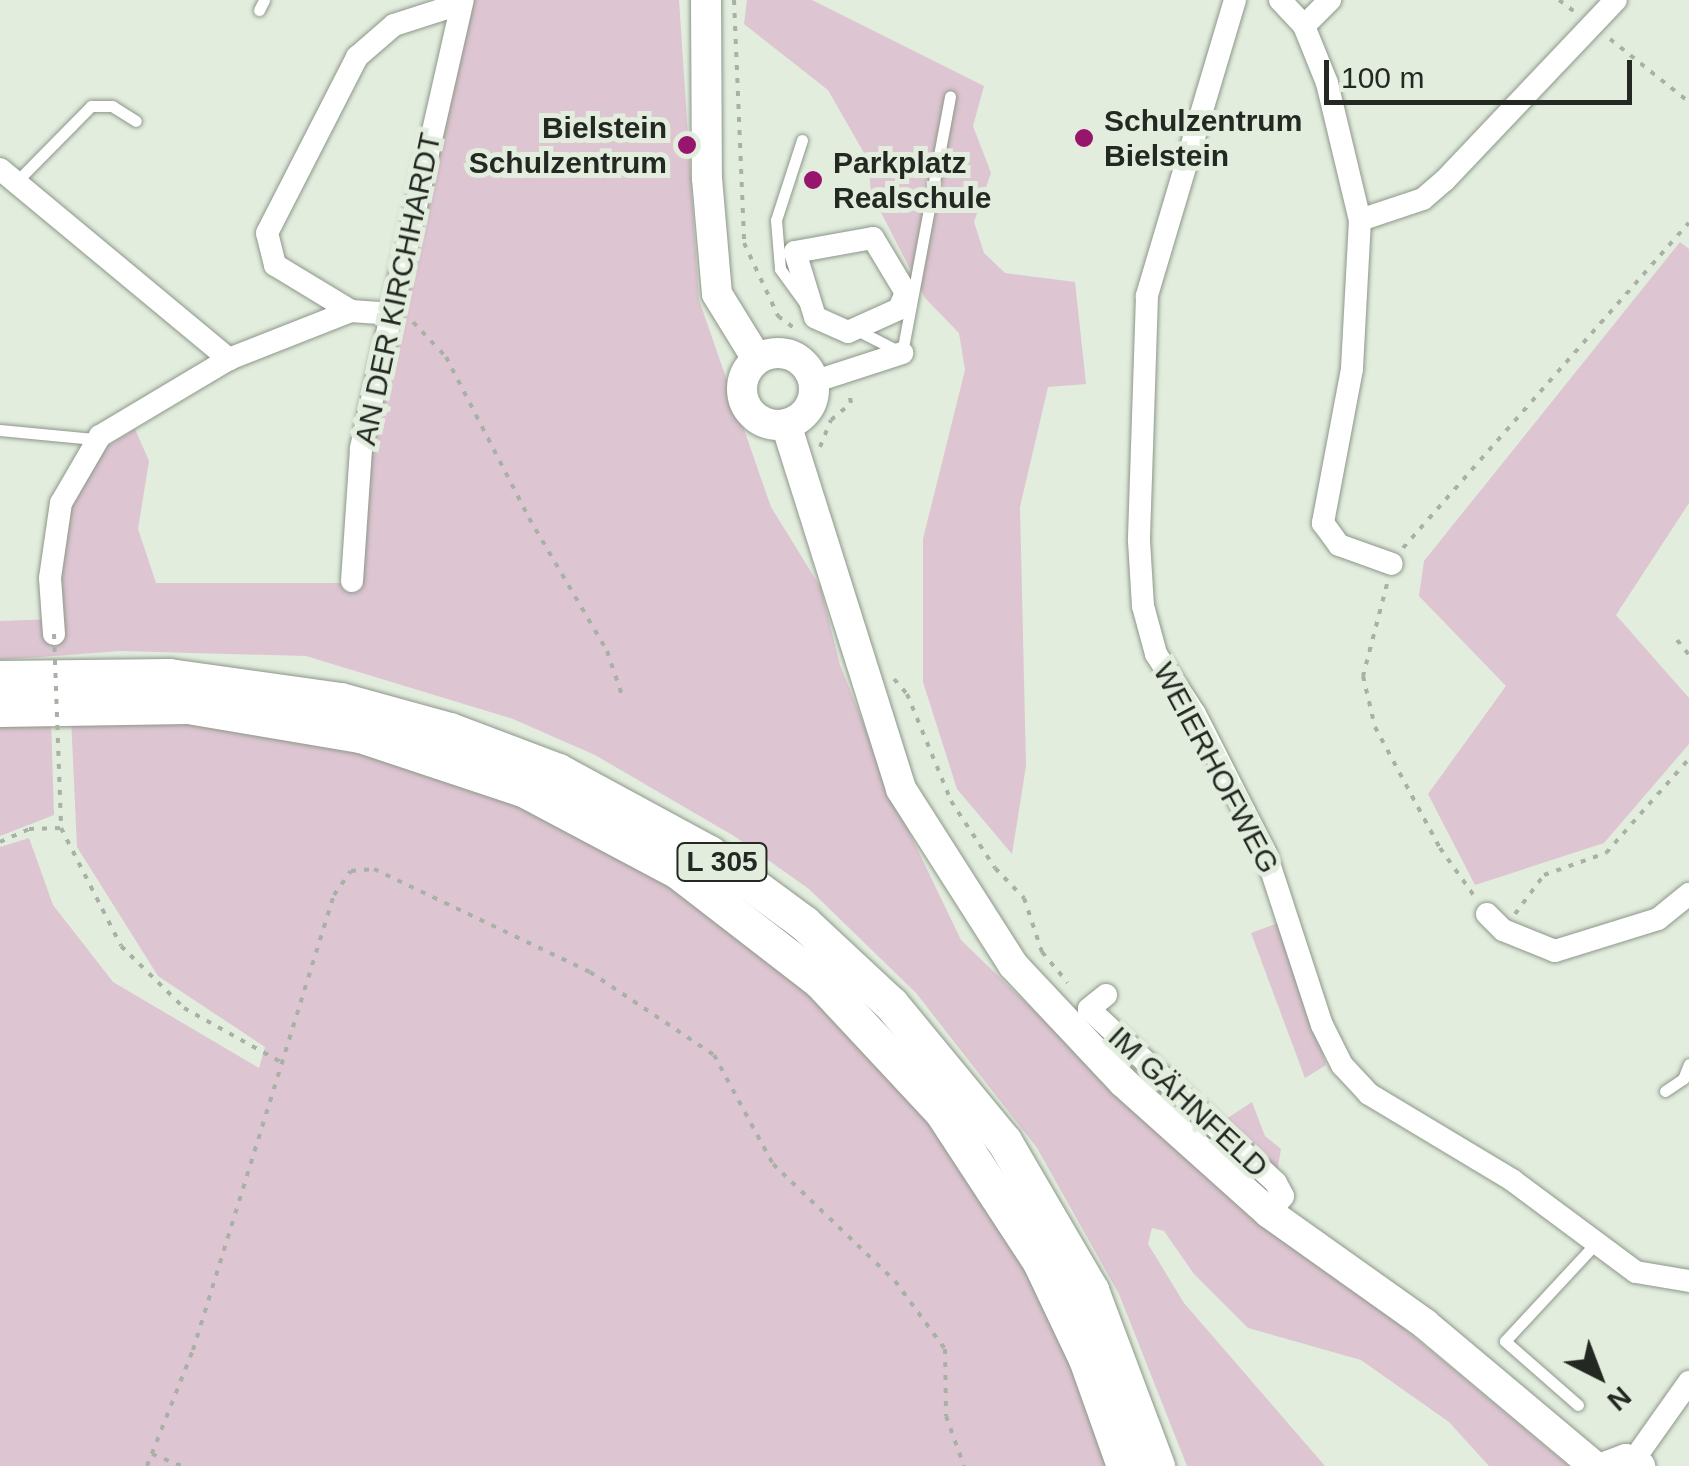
<!DOCTYPE html>
<html>
<head>
<meta charset="utf-8">
<style>
  body { margin:0 }
  #map { position:relative; width:1689px; height:1466px; overflow:hidden; background:#e2edde; font-family:Arial,sans-serif }
  div>[style] { position:absolute }
  [style*='--x'] { left:calc(var(--x)*1px); top:calc(var(--y)*1px); width:calc(var(--w)*1px); rotate:calc(var(--a)*1deg) }
  .green>* { inset:0; background:#ddc5d1 }
  .path>* { height:4px; margin-top:-2px; transform-origin:0; background:repeating-linear-gradient(90deg,#a8b1a5 0 5px,transparent 0 13px) }
  .roads { filter:drop-shadow(0 0 2px #8d9789) drop-shadow(0 0 2px #8d9789) }
  .service>* { height:11px; margin:-5.5px; padding:0 5.5px; transform-origin:5.5px; border-radius:5.5px; background:#fff }
  .minor>* { height:22px; margin:-11px; padding:0 11px; transform-origin:11px; border-radius:11px; background:#fff }
  .secondary>* { height:30px; margin:-15px; padding:0 15px; transform-origin:15px; border-radius:15px; background:#fff }
  .secondary>.ring { margin:-15px; padding:0; box-sizing:content-box; background:none; border:30px solid #fff; border-radius:50% }
  .primary>* { height:35px; margin:-17.5px; padding:0 17.5px; transform-origin:17.5px; border-radius:17.5px; background:#fff }
  .path-bridge>* { height:4px; margin-top:-2px; transform-origin:0; background:repeating-linear-gradient(90deg,#a8b1a5 0 5px,transparent 0 13px) }
  .dots>* { width:28px; height:28px; translate:-50% -50%; box-sizing:border-box; border:5px solid #e2edde; border-radius:50% }
  span { translate:-50% -50%; white-space:nowrap; text-align:center; line-height:1.15; -webkit-text-stroke:10px #e2edde; paint-order:stroke }
  .shield-label span { padding:2px 8px; background:#e2edde; border:2px solid; border-radius:8px; -webkit-text-stroke-width:0 }
  .shield-label { font-size:28px; color:#242823; font-weight:700 }
  .poi-label { font-size:30px; color:#242823; font-weight:700 }
  .left { translate:0 -50%; text-align:left }
  .right { translate:-100% -50%; text-align:right }
  .street-label { font-size:30px; color:#242823 }
  .north { position:absolute; left:1549px; top:1326px; width:100px; height:100px; -webkit-text-stroke:8px #e2edde; paint-order:stroke; rotate:138deg; font-size:28px; font-weight:700; line-height:40px; text-align:center; color:#242823 }
  .north::after { content:''; display:block; margin:auto; width:35px; height:45px; background:#242823; clip-path:polygon(50% 0,100% 100%,50% 72%,0 100%) }
  .scale { position:absolute; left:1324px; top:60px; width:308px; height:45px; box-sizing:border-box; border:5px solid #242823; border-top:0; padding-left:12px; font-size:30px; line-height:35px; white-space:nowrap; color:#242823; -webkit-text-stroke:8px #e2edde; paint-order:stroke }
</style>
</head>
<body>
<div id="map">
  <div class="green">
    <div style="clip-path:polygon(468px 0,679px 0,699px 300px,771px 507px,821px 588px,840px 665px,898px 809px,961px 940px,1096px 1071px,1569px 1466px,1489px 1466px,1449px 1422px,1361px 1360px,1248px 1328px,1194px 1274px,1164px 1231px,1152px 1228px,1148px 1244px,1184px 1303px,1325px 1466px,1187px 1466px,1119px 1294px,1037px 1148px,916px 993px,809px 889px,734px 836px,595px 755px,513px 719px,306px 656px,120px 651px,0 660px,0 621px,55px 619px,59px 513px,102px 450px,135px 429px,149px 461px,138px 529px,156px 583px,350px 583px,366px 437px)"></div>
    <div style="clip-path:polygon(747px 0,812px 0,984px 86px,973px 126px,991px 173px,974px 222px,984px 253px,1005px 273px,1075px 282px,1086px 384px,1048px 387px,1020px 507px,1026px 766px,1012px 854px,957px 789px,923px 682px,923px 539px,965px 370px,959px 333px,925px 298px,871px 193px,868px 160px,828px 90px,744px 24px)"></div>
    <div style="clip-path:polygon(1680px 242px,1689px 249px,1689px 503px,1616px 615px,1689px 698px,1689px 744px,1604px 843px,1475px 885px,1428px 794px,1506px 686px,1419px 596px,1424px 561px)"></div>
    <div style="clip-path:polygon(71px 717px,250px 725px,369px 749px,512px 799px,663px 878px,838px 1016px,936px 1126px,1012px 1236px,1076px 1366px,1106px 1466px,0 1466px,0 847px,29px 838px,53px 905px,113px 982px,259px 1068px,265px 1047px,158px 976px,77px 847px)"></div>
    <div style="clip-path:polygon(51px 720px,54px 815px,0 836px,0 721px)"></div>
    <div style="clip-path:polygon(1278px 923px,1292px 944px,1326px 1065px,1305px 1078px,1251px 933px)"></div>
    <div style="clip-path:polygon(1252px 1102px,1265px 1136px,1281px 1149px,1277px 1172px,1217px 1125px)"></div>
  </div>
  <div class="path">
    <div style="--x:734;--y:0;--w:243;--a:87.6"></div>
    <div style="--x:744;--y:243;--w:81;--a:65"></div>
    <div style="--x:778;--y:316;--w:21;--a:37"></div>
    <div style="--x:1559;--y:0;--w:20;--a:37"></div>
    <div style="--x:1610;--y:39;--w:101;--a:38.6"></div>
    <div style="--x:413;--y:322;--w:48;--a:46.7"></div>
    <div style="--x:446;--y:357;--w:181;--a:62.7"></div>
    <div style="--x:529;--y:518;--w:154;--a:59.6"></div>
    <div style="--x:607;--y:651;--w:46;--a:71.2"></div>
    <div style="--x:820;--y:447;--w:29;--a:-68"></div>
    <div style="--x:831;--y:420;--w:26;--a:-40"></div>
    <div style="--x:851;--y:403;--w:10;--a:-101"></div>
    <div style="--x:1403;--y:548;--w:433;--a:-48.7"></div>
    <div style="--x:1387;--y:584;--w:95;--a:104.6"></div>
    <div style="--x:1363;--y:676;--w:52;--a:76.8"></div>
    <div style="--x:1375;--y:727;--w:137;--a:61.8"></div>
    <div style="--x:1440;--y:848;--w:60;--a:54.5"></div>
    <div style="--x:1677;--y:640;--w:19;--a:51"></div>
    <div style="--x:894;--y:679;--w:20;--a:49"></div>
    <div style="--x:907;--y:694;--w:116;--a:67.6"></div>
    <div style="--x:951;--y:801;--w:80;--a:56.7"></div>
    <div style="--x:995;--y:868;--w:42;--a:46"></div>
    <div style="--x:1024;--y:898;--w:57;--a:71.6"></div>
    <div style="--x:1042;--y:952;--w:40;--a:50"></div>
    <div style="--x:0;--y:842;--w:32;--a:-24"></div>
    <div style="--x:29;--y:829;--w:32;--a:-2"></div>
    <div style="--x:61;--y:828;--w:132;--a:63"></div>
    <div style="--x:121;--y:946;--w:88;--a:44.5"></div>
    <div style="--x:184;--y:1008;--w:115;--a:29.2"></div>
    <div style="--x:1515;--y:914;--w:49;--a:-53.4"></div>
    <div style="--x:1544;--y:875;--w:66;--a:-19.5"></div>
    <div style="--x:1606;--y:853;--w:125;--a:-48.6"></div>
    <div style="--x:152;--y:1454;--w:31;--a:22"></div>
    <div style="--x:147;--y:1466;--w:125;--a:-68.4"></div>
    <div style="--x:193;--y:1350;--w:476;--a:-72.8"></div>
    <div style="--x:334;--y:895;--w:29;--a:-55"></div>
    <div style="--x:351;--y:871;--w:23;--a:-5"></div>
    <div style="--x:374;--y:869;--w:239;--a:25.5"></div>
    <div style="--x:590;--y:972;--w:149;--a:33.8"></div>
    <div style="--x:714;--y:1055;--w:124;--a:61.6"></div>
    <div style="--x:773;--y:1164;--w:169;--a:43.8"></div>
    <div style="--x:895;--y:1281;--w:84;--a:53.7"></div>
    <div style="--x:945;--y:1349;--w:67;--a:89.1"></div>
    <div style="--x:946;--y:1416;--w:53;--a:70.2"></div>
  </div>
  <div class="roads">
    <div class="service">
      <div style="--x:259;--y:10;--w:11;--a:-63"></div>
      <div style="--x:802;--y:140;--w:84;--a:108"></div>
      <div style="--x:776;--y:220;--w:49;--a:85.3"></div>
      <div style="--x:780;--y:269;--w:41;--a:54"></div>
      <div style="--x:16;--y:182;--w:107;--a:-45.4"></div>
      <div style="--x:91;--y:106;--w:21;--a:0"></div>
      <div style="--x:112;--y:106;--w:28;--a:32"></div>
      <div style="--x:855;--y:329;--w:53;--a:27.1"></div>
      <div style="--x:902;--y:353;--w:261;--a:-79.4"></div>
      <div style="--x:0;--y:430;--w:94;--a:5.5"></div>
      <div style="--x:1665;--y:1091;--w:22;--a:-34"></div>
      <div style="--x:1683;--y:1079;--w:16;--a:-68"></div>
      <div style="--x:1578;--y:1405;--w:97;--a:-138.8"></div>
      <div style="--x:1505;--y:1341;--w:132;--a:-47.1"></div>
    </div>
    <div class="minor">
      <div style="--x:1235;--y:0;--w:309;--a:106.6"></div>
      <div style="--x:1147;--y:296;--w:245;--a:91.9"></div>
      <div style="--x:1139;--y:541;--w:65;--a:86.5"></div>
      <div style="--x:1143;--y:606;--w:50;--a:74.8"></div>
      <div style="--x:1156;--y:654;--w:72;--a:57"></div>
      <div style="--x:1195;--y:714;--w:157;--a:63.1"></div>
      <div style="--x:1266;--y:854;--w:180;--a:71.9"></div>
      <div style="--x:1322;--y:1025;--w:45;--a:63.4"></div>
      <div style="--x:1342;--y:1065;--w:40;--a:47"></div>
      <div style="--x:1369;--y:1094;--w:167;--a:31"></div>
      <div style="--x:1512;--y:1180;--w:154;--a:36.6"></div>
      <div style="--x:1636;--y:1272;--w:54;--a:9.6"></div>
      <div style="--x:1280;--y:0;--w:35;--a:47"></div>
      <div style="--x:1304;--y:26;--w:61;--a:68"></div>
      <div style="--x:1327;--y:83;--w:141;--a:76.5"></div>
      <div style="--x:1360;--y:220;--w:149;--a:93.1"></div>
      <div style="--x:1352;--y:369;--w:157;--a:100.7"></div>
      <div style="--x:1323;--y:523;--w:27;--a:54"></div>
      <div style="--x:1339;--y:545;--w:56;--a:19.7"></div>
      <div style="--x:1304;--y:26;--w:37;--a:-45"></div>
      <div style="--x:0;--y:169;--w:298;--a:39.7"></div>
      <div style="--x:1360;--y:220;--w:66;--a:-18.4"></div>
      <div style="--x:1423;--y:199;--w:29;--a:-41"></div>
      <div style="--x:1445;--y:180;--w:248;--a:-46.5"></div>
      <div style="--x:873;--y:238;--w:64;--a:59"></div>
      <div style="--x:906;--y:293;--w:17;--a:114"></div>
      <div style="--x:899;--y:309;--w:56;--a:155.7"></div>
      <div style="--x:848;--y:332;--w:36;--a:-156"></div>
      <div style="--x:815;--y:317;--w:68;--a:-107.1"></div>
      <div style="--x:795;--y:252;--w:79;--a:-10.2"></div>
      <div style="--x:351;--y:311;--w:89;--a:-148.8"></div>
      <div style="--x:275;--y:265;--w:33;--a:-104"></div>
      <div style="--x:267;--y:233;--w:198;--a:-62.9"></div>
      <div style="--x:357;--y:57;--w:49;--a:-40.9"></div>
      <div style="--x:394;--y:25;--w:71;--a:-17.9"></div>
      <div style="--x:813;--y:382;--w:94;--a:-18"></div>
      <div style="--x:352;--y:581;--w:133;--a:-86.1"></div>
      <div style="--x:361;--y:448;--w:459;--a:-77.2"></div>
      <div style="--x:54;--y:634;--w:56;--a:-94.1"></div>
      <div style="--x:50;--y:578;--w:76;--a:-81.7"></div>
      <div style="--x:61;--y:503;--w:78;--a:-59.8"></div>
      <div style="--x:100;--y:436;--w:150;--a:-30.8"></div>
      <div style="--x:229;--y:359;--w:131;--a:-21.5"></div>
      <div style="--x:351;--y:311;--w:39;--a:4"></div>
      <div style="--x:1487;--y:914;--w:23;--a:45"></div>
      <div style="--x:1503;--y:930;--w:56;--a:22"></div>
      <div style="--x:1555;--y:951;--w:108;--a:-17.3"></div>
      <div style="--x:1658;--y:919;--w:40;--a:-39"></div>
      <div style="--x:1106;--y:995;--w:22;--a:141"></div>
      <div style="--x:1089;--y:1009;--w:255;--a:42.9"></div>
      <div style="--x:1276;--y:1183;--w:15;--a:62"></div>
      <div style="--x:1283;--y:1196;--w:22;--a:129"></div>
      <div style="--x:1633;--y:1461;--w:97;--a:-54.7"></div>
    </div>
    <div class="secondary">
      <div style="--x:706;--y:0;--w:178;--a:89.7"></div>
      <div style="--x:707;--y:178;--w:116;--a:85.1"></div>
      <div style="--x:717;--y:294;--w:76;--a:58.4"></div>
      <div class="ring" style="left:742px;top:353px;width:42px;height:42px"></div>
      <div style="--x:786;--y:424;--w:383;--a:72.5"></div>
      <div style="--x:901;--y:789;--w:209;--a:57.5"></div>
      <div style="--x:1013;--y:965;--w:161;--a:46.8"></div>
      <div style="--x:1123;--y:1082;--w:196;--a:41.9"></div>
      <div style="--x:1269;--y:1213;--w:191;--a:35.4"></div>
      <div style="--x:1425;--y:1324;--w:221;--a:40"></div>
      <div style="--x:1607;--y:1466;--w:20;--a:-20"></div>
      <div style="--x:1626;--y:1459;--w:16;--a:27"></div>
    </div>
    <div class="primary">
      <div style="--x:0;--y:678;--w:169;--a:-0.7"></div>
      <div style="--x:169;--y:676;--w:173;--a:8"></div>
      <div style="--x:340;--y:700;--w:114;--a:15.3"></div>
      <div style="--x:450;--y:730;--w:116;--a:20.8"></div>
      <div style="--x:558;--y:771;--w:172;--a:28.5"></div>
      <div style="--x:709;--y:853;--w:118;--a:36.4"></div>
      <div style="--x:804;--y:923;--w:119;--a:43"></div>
      <div style="--x:891;--y:1004;--w:178;--a:50.5"></div>
      <div style="--x:1004;--y:1141;--w:173;--a:59.7"></div>
      <div style="--x:1091;--y:1290;--w:188;--a:69.4"></div>
      <div style="--x:0;--y:709;--w:188;--a:-0.9"></div>
      <div style="--x:188;--y:706;--w:174;--a:9.6"></div>
      <div style="--x:360;--y:735;--w:174;--a:18.4"></div>
      <div style="--x:525;--y:790;--w:174;--a:28"></div>
      <div style="--x:679;--y:872;--w:178;--a:37.7"></div>
      <div style="--x:820;--y:981;--w:179;--a:47"></div>
      <div style="--x:942;--y:1112;--w:179;--a:56.8"></div>
      <div style="--x:1040;--y:1262;--w:107;--a:64.6"></div>
      <div style="--x:1086;--y:1359;--w:114;--a:70.4"></div>
    </div>
  </div>
  <div class="path-bridge">
    <div style="--x:54;--y:634;--w:194;--a:87.9"></div>
  </div>
  <div class="dots">
    <div style="left:1084px;top:138px;background:#97156c"></div>
    <div style="left:687px;top:145px;background:#97156c"></div>
    <div style="left:813px;top:180px;background:#97156c"></div>
  </div>
  <div class="shield-label">
    <span style="left:722px;top:862px">L 305</span>
  </div>
  <div class="poi-label">
    <span class="left" style="left:1104px;top:138px">Schulzentrum<br>Bielstein</span>
    <span class="right" style="left:667px;top:145px">Bielstein<br>Schulzentrum</span>
    <span class="left" style="left:833px;top:180px">Parkplatz<br>Realschule</span>
  </div>
  <div class="street-label">
    <span style="left:398px;top:289px;rotate:-78deg">AN DER KIRCHHARDT</span>
    <span style="left:1216px;top:768px;rotate:62deg">WEIERHOFWEG</span>
    <span style="left:1188px;top:1102px;rotate:43deg">IM GÄHNFELD</span>
  </div>
  <div class="north">N</div>
  <div class="scale">100 m</div>
</div>
</body>
</html>
